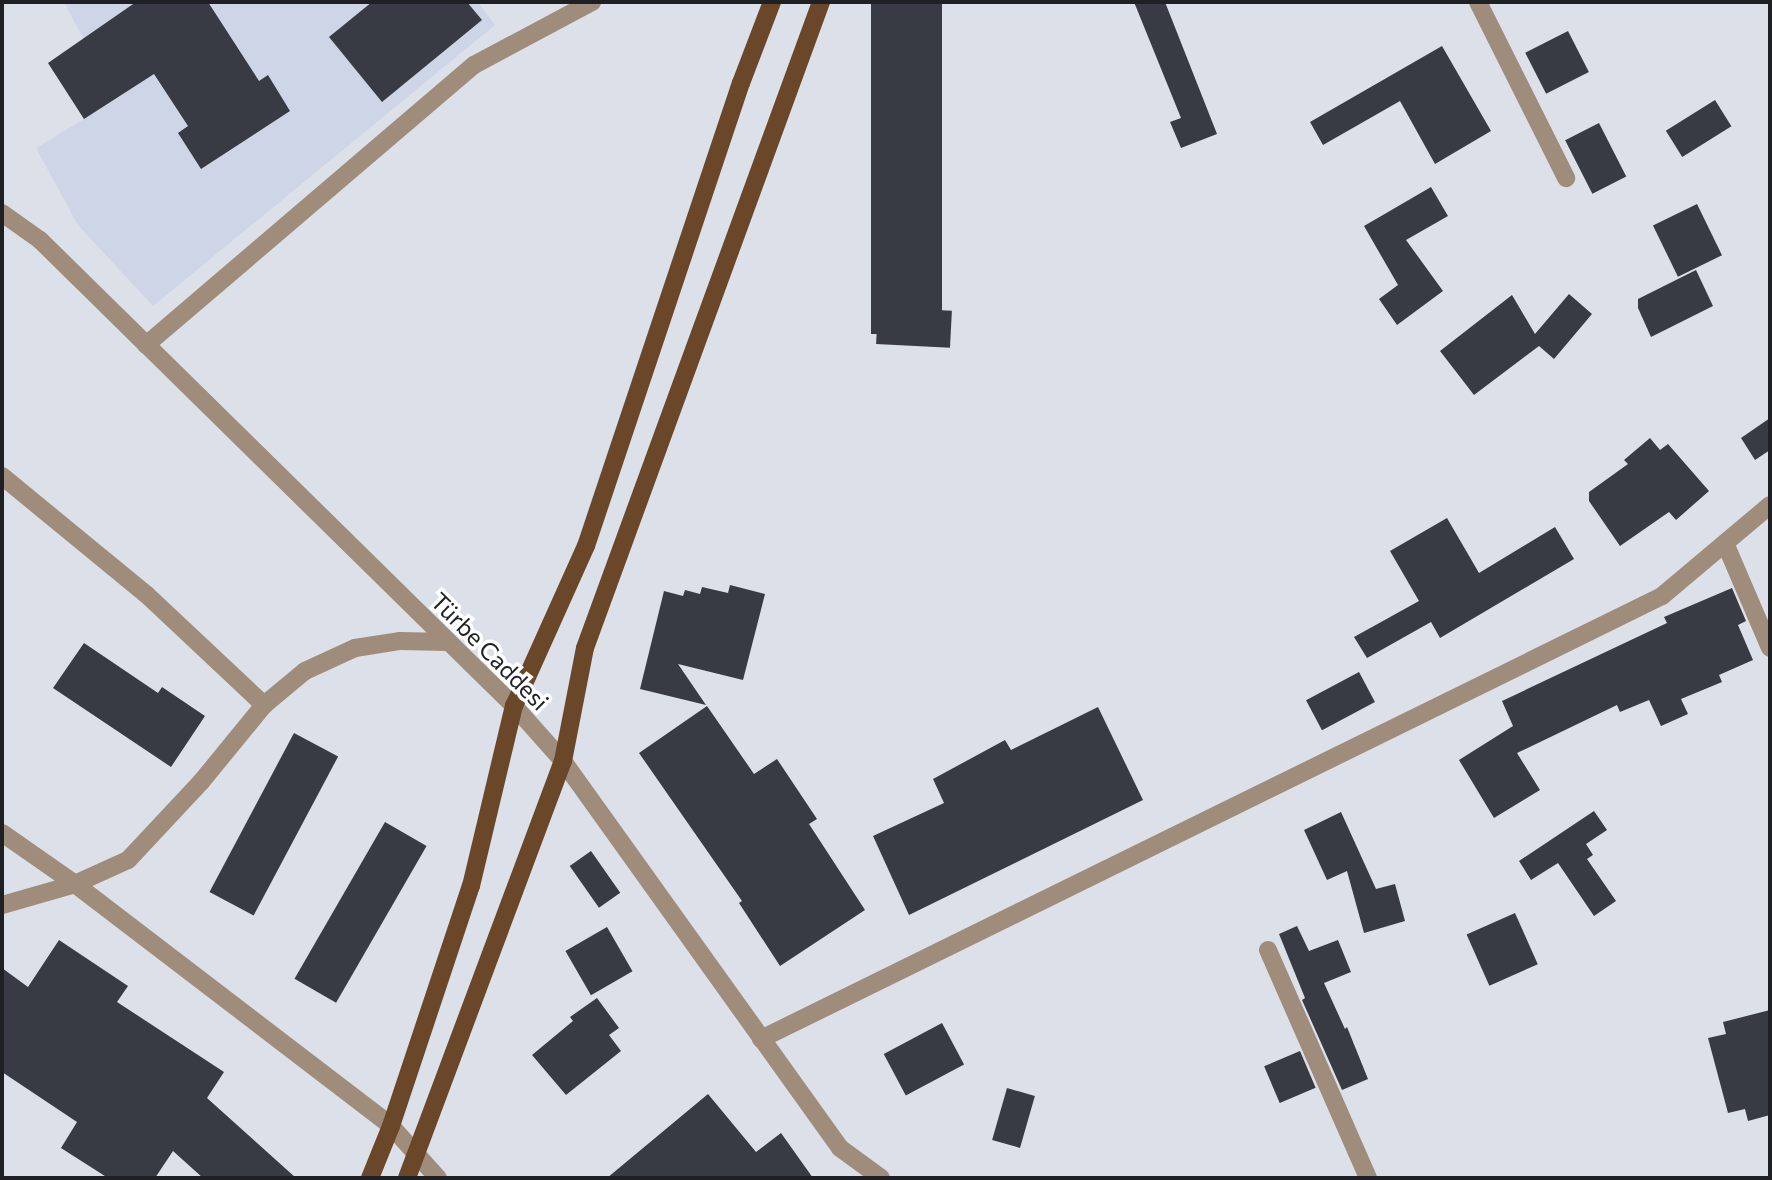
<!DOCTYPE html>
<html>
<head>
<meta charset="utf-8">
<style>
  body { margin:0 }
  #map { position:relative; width:1772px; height:1180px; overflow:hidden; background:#dbe0e9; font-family:Commissioner,sans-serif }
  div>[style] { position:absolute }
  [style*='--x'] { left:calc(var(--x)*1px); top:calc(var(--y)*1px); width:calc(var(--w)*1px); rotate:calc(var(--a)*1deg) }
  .built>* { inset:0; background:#ced5e6 }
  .building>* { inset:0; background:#383b43; transform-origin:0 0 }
  .minor>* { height:18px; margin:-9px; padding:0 9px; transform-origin:9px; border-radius:9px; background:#a08c7b }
  .major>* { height:18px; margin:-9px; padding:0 9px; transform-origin:9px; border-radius:9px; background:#694728 }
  span { translate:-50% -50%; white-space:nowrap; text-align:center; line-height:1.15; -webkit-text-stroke:7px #fff; paint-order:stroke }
  .street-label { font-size:24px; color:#1e2023 }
  .frame { position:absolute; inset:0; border:4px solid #1e2023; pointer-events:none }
</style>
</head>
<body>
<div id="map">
  <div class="built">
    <div style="clip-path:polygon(64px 2px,478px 2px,495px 25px,153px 306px,78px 225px,36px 148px,84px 119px,87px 45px)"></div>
  </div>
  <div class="building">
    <div style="clip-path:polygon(136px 2px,208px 2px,259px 81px,268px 75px,290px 111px,201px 169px,178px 133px,188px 126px,154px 74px,84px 119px,48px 63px)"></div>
    <div style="clip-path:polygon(372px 2px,467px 2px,482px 20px,382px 102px,329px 37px)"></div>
    <div style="left:871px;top:2px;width:71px;height:332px"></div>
    <div style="clip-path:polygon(1134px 2px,1165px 2px,1217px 134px,1181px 148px,1170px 122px,1181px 118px)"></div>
    <div style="left:1568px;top:31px;width:46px;height:48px;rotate:63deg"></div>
    <div style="clip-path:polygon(1442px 46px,1491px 131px,1435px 164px,1400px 101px,1323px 145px,1310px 122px)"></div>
    <div style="left:1715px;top:100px;width:31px;height:58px;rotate:58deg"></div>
    <div style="left:1599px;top:123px;width:60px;height:38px;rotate:63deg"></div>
    <div style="clip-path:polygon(1431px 187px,1448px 216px,1406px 240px,1443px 291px,1397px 325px,1379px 299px,1398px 285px,1364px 226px)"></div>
    <div style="left:1697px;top:204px;width:57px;height:49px;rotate:64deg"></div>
    <div style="clip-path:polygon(1696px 270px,1713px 306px,1651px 337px,1638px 308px,1638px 299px)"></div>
    <div style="clip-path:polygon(1569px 294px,1592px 314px,1554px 359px,1539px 346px,1474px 395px,1440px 351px,1512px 295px,1535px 334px)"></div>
    <div style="left:878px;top:307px;width:74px;height:37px;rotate:3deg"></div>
    <div style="clip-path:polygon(1770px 418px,1770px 450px,1755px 460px,1741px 438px)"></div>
    <div style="clip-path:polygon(1650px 438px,1660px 450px,1668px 444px,1709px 491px,1676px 520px,1669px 512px,1620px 546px,1589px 501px,1589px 492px,1628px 464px,1624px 460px)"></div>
    <div style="clip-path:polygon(1447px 518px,1479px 573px,1555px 527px,1574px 559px,1440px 638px,1431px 622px,1367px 658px,1354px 637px,1419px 601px,1390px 551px)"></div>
    <div style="clip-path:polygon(730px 585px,765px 594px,743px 680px,678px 664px,706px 705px,640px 689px,664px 591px,683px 596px,685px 590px,700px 594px,702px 587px,728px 593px)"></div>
    <div style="clip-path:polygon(1732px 588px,1746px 621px,1738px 625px,1753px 660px,1719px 675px,1722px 682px,1681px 699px,1688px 714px,1661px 726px,1649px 700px,1620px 712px,1617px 705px,1517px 753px,1540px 790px,1494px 818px,1459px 760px,1513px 726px,1502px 701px,1667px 623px,1664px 617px)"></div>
    <div style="clip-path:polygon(84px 643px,158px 693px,162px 687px,205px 716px,171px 767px,53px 688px)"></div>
    <div style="left:1359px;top:672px;width:34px;height:60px;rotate:62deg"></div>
    <div style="clip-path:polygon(707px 706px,754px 774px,777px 759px,817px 819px,809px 824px,865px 910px,780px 966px,739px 903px,742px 901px,639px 753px)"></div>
    <div style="clip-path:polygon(1098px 707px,1143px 800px,909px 915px,873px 836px,944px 803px,933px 779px,1005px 740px,1011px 750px)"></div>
    <div style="left:294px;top:733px;width:50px;height:180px;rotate:28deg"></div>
    <div style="clip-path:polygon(1594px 811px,1607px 830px,1586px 844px,1593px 855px,1587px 859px,1616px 901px,1594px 916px,1558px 863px,1531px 880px,1519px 861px)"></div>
    <div style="clip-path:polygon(1341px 812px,1376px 889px,1395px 884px,1405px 921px,1364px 933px,1347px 871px,1327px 880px,1304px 830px)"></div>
    <div style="left:385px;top:822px;width:48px;height:181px;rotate:30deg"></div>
    <div style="left:591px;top:851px;width:51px;height:26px;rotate:55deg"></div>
    <div style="left:1515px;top:913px;width:56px;height:53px;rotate:66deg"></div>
    <div style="clip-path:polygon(1297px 926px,1309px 951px,1338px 940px,1351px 972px,1324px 983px,1345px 1029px,1347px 1027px,1368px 1079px,1342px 1090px,1302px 1000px,1305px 998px,1279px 934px)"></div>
    <div style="left:607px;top:927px;width:51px;height:48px;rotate:60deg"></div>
    <div style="clip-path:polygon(59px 940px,128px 986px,117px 1002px,224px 1072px,207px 1098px,296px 1178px,203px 1178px,173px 1151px,155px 1178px,108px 1178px,61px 1148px,77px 1122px,2px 1072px,2px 968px,28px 987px)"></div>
    <div style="clip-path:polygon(597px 998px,619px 1028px,609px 1035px,621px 1051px,566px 1095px,532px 1055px,573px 1021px,570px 1017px)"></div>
    <div style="clip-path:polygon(1770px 1010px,1770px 1115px,1748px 1121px,1745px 1109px,1728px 1113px,1708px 1038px,1726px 1034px,1723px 1022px)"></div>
    <div style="left:942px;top:1023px;width:47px;height:66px;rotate:62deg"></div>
    <div style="left:1300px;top:1051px;width:40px;height:39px;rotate:67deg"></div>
    <div style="left:1007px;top:1088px;width:29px;height:54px;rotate:16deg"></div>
    <div style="clip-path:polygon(708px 1094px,756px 1152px,781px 1133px,813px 1178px,607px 1178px)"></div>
  </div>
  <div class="minor">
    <div style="--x:1478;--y:2;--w:197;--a:63.4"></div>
    <div style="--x:2;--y:213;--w:47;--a:35.4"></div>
    <div style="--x:40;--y:240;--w:665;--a:44.51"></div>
    <div style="--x:514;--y:706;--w:74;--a:48.3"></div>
    <div style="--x:563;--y:761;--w:476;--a:54.4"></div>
    <div style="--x:840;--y:1148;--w:51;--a:36.2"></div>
    <div style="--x:146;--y:345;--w:431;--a:-40.5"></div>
    <div style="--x:474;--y:65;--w:134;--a:-28.1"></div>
    <div style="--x:2;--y:476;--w:188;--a:39.4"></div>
    <div style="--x:147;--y:595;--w:161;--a:43.2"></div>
    <div style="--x:1725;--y:543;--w:114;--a:66.8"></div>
    <div style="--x:2;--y:833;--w:89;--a:34.9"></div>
    <div style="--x:75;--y:884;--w:398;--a:37.4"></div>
    <div style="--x:391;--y:1126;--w:70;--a:47.9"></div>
    <div style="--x:2;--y:905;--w:76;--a:-16"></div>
    <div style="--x:75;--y:884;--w:58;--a:-24.4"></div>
    <div style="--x:128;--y:860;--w:107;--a:-46.9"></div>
    <div style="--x:201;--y:782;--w:99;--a:-50.7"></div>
    <div style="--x:264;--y:705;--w:53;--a:-39.7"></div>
    <div style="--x:305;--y:671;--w:55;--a:-24.7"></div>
    <div style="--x:355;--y:648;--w:46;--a:-8.8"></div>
    <div style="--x:400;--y:641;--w:47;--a:1.2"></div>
    <div style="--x:1268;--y:950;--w:249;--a:66.3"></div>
    <div style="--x:761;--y:1039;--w:1004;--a:-26.18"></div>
    <div style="--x:1662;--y:596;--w:141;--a:-40.1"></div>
  </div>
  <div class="major">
    <div style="--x:370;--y:1178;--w:56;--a:-68"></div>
    <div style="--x:391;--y:1126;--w:253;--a:-71.6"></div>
    <div style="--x:471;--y:886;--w:185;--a:-76.6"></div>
    <div style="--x:514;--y:706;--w:175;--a:-65.8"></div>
    <div style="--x:586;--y:546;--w:488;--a:-71.5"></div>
    <div style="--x:741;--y:83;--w:87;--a:-69.1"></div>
    <div style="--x:407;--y:1178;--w:445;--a:-69.5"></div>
    <div style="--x:563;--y:761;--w:115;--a:-79"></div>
    <div style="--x:585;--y:648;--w:688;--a:-69.93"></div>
  </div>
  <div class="street-label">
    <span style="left:490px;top:651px;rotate:45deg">Türbe Caddesi</span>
  </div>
  <div class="frame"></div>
</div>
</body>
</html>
